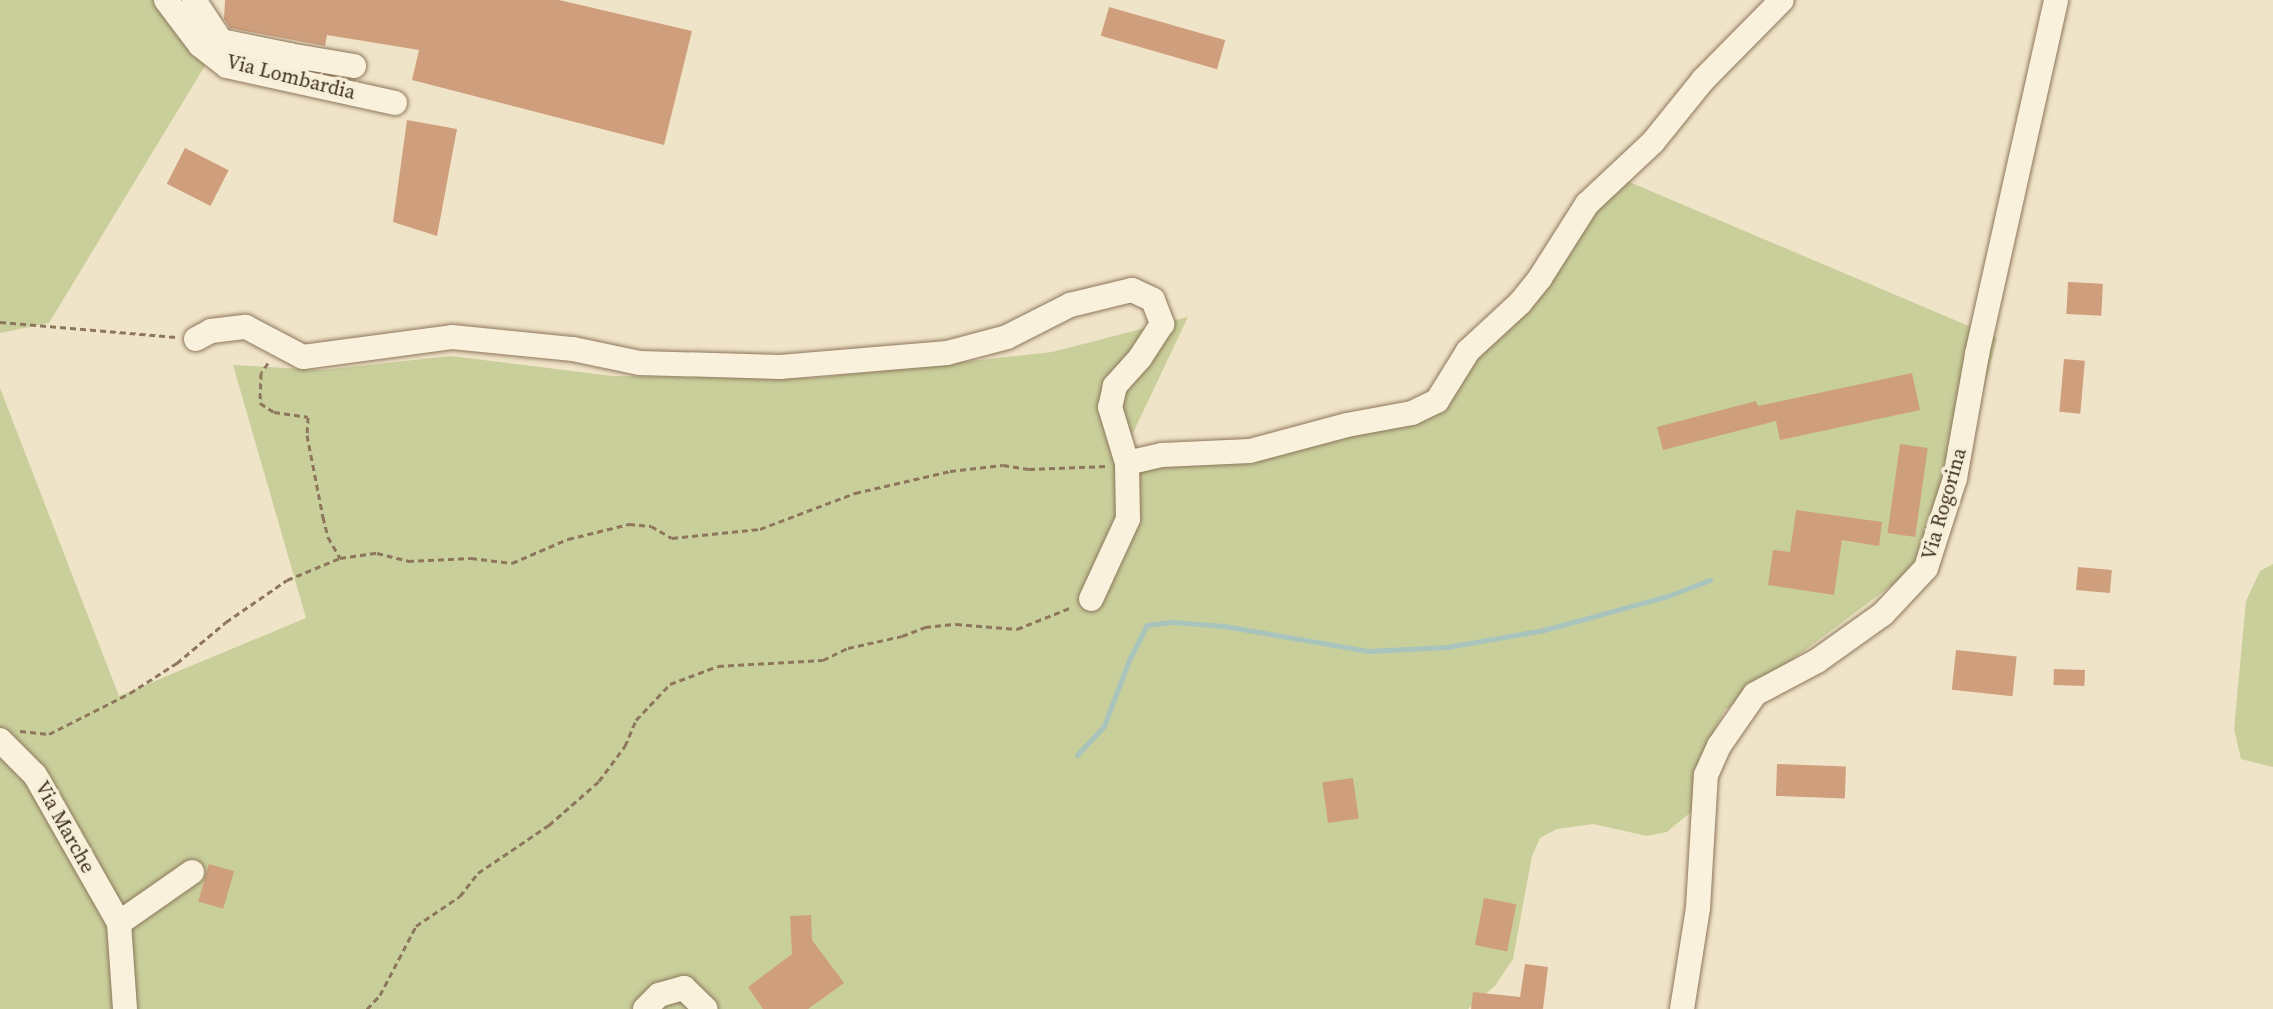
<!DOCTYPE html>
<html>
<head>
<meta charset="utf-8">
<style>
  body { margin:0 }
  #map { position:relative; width:2273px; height:1009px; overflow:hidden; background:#f0e4c8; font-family:"Source Serif 4",serif }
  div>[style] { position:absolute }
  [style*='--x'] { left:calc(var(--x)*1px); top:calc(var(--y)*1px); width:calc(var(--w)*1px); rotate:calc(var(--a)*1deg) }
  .green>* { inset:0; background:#c9cf9b }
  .stream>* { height:5px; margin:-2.5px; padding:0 2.5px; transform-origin:2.5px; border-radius:2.5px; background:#a9c4bc }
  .building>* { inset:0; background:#cf9f7d; transform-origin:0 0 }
  .path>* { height:3px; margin-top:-1.5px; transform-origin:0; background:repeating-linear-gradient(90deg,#8d765c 0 6px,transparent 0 10px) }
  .roads { filter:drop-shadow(0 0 2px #8d765c) drop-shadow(0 0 2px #8d765c) }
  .minor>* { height:24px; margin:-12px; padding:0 12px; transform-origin:12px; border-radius:12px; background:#faf1dc }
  span { translate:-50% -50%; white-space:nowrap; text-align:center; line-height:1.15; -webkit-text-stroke:7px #f7eed8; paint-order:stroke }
  .street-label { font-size:20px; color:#3d2e20 }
</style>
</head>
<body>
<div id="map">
  <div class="green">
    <div style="clip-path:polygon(0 0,153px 0,177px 34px,209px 59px,49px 323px,0 333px)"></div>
    <div style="clip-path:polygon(1620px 178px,1997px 338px,1943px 547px,1725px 710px,1714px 731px,1702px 794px,1692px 811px,1667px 832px,1647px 836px,1593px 824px,1557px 829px,1540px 838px,1532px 856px,1513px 959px,1495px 986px,1468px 1009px,0 1009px,0 388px,119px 696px,306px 618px,233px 365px,322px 370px,451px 356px,612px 376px,814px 378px,1052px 352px,1188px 317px,1131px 437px,1129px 463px,1426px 408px)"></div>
    <div style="clip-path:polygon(2273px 564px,2273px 767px,2241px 759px,2234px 729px,2246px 601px,2260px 571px)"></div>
  </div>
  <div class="stream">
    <div style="--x:1077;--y:755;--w:40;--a:-47"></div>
    <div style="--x:1104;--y:726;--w:71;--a:-69.3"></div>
    <div style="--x:1129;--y:660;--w:39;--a:-63"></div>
    <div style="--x:1147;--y:625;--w:26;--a:-7"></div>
    <div style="--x:1173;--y:622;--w:51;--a:4.5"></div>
    <div style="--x:1224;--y:626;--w:146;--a:9.8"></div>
    <div style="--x:1368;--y:651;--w:79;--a:-2.9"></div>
    <div style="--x:1447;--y:647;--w:98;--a:-9.9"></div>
    <div style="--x:1544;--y:630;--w:129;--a:-15.3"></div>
    <div style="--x:1668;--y:596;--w:45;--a:-20.9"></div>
  </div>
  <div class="building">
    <div style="clip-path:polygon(225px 0,559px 0,692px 31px,664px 145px,412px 80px,419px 50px,327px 35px,325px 46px,230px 28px,224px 19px)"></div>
    <div style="left:1109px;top:7px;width:121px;height:30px;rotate:16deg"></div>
    <div style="clip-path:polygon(407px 120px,457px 129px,437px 236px,393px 222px)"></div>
    <div style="left:185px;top:148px;width:49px;height:40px;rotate:27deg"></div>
    <div style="left:2068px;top:282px;width:35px;height:32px;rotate:3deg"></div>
    <div style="left:2064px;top:359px;width:21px;height:53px;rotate:5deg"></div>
    <div style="clip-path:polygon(1912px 373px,1920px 410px,1780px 440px,1776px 421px,1663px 450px,1657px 427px,1756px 401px,1758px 406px)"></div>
    <div style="left:1900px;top:444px;width:28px;height:90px;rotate:8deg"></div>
    <div style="clip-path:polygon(1796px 510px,1882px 522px,1879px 546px,1842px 540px,1834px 595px,1768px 585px,1773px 550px,1790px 552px)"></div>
    <div style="left:2078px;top:567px;width:34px;height:23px;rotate:5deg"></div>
    <div style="left:1956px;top:650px;width:61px;height:40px;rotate:6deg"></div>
    <div style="left:2054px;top:669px;width:31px;height:16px;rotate:2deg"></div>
    <div style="left:1777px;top:764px;width:69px;height:32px;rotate:2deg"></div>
    <div style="left:1353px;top:778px;width:41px;height:31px;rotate:82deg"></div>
    <div style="left:209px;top:864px;width:26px;height:39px;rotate:16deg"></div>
    <div style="left:1484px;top:898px;width:33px;height:48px;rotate:11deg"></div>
    <div style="clip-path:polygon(811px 915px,812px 940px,844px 983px,808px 1009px,763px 1009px,748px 987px,792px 954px,790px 916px)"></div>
    <div style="clip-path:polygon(1525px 964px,1548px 967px,1543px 1009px,1471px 1009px,1473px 992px,1520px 997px)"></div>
  </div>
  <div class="path">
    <div style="--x:0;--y:322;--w:177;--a:4.9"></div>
    <div style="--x:268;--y:363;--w:12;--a:125"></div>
    <div style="--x:261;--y:373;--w:30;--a:92"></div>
    <div style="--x:260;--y:403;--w:17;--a:33"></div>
    <div style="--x:274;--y:412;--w:34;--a:8"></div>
    <div style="--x:308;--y:417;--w:18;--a:93"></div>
    <div style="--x:307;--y:435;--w:84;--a:79"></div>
    <div style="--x:323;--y:517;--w:21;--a:76"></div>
    <div style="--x:328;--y:537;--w:24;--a:60"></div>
    <div style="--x:20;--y:731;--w:29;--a:6"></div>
    <div style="--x:49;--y:734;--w:91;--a:-26.8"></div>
    <div style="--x:130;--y:693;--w:56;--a:-32.6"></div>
    <div style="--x:177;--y:663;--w:64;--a:-39.9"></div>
    <div style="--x:226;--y:622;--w:74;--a:-34.5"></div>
    <div style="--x:287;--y:580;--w:57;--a:-22.5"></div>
    <div style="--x:340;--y:558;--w:37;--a:-8"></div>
    <div style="--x:377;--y:553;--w:32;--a:14"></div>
    <div style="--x:408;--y:561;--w:63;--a:-2.7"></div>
    <div style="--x:471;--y:558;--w:41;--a:7"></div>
    <div style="--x:512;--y:563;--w:61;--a:-23.2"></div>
    <div style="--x:568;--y:539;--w:63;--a:-13.8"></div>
    <div style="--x:629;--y:524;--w:22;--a:5"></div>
    <div style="--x:651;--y:526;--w:24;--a:30"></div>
    <div style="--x:672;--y:538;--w:88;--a:-5.8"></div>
    <div style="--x:760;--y:529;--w:102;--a:-20.8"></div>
    <div style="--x:855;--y:493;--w:98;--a:-13"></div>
    <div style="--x:950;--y:471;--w:53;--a:-6.5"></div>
    <div style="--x:1003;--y:465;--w:26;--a:9"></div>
    <div style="--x:1029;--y:469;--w:78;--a:-2.2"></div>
    <div style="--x:367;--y:1009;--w:19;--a:-47"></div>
    <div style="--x:380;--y:995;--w:78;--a:-62.4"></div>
    <div style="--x:416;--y:926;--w:53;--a:-34.3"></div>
    <div style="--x:460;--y:896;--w:29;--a:-52"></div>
    <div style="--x:478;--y:873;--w:86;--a:-34.1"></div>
    <div style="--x:549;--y:825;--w:67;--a:-41.3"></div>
    <div style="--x:599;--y:781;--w:44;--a:-53.4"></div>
    <div style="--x:625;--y:746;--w:28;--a:-67"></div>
    <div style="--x:636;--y:720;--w:50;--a:-46.6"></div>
    <div style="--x:670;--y:684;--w:51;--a:-20.6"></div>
    <div style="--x:718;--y:666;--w:105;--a:-3.3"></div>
    <div style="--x:823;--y:660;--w:28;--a:-26"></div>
    <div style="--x:848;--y:648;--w:55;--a:-12.5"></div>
    <div style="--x:902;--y:636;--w:25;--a:-21"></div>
    <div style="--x:925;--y:627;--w:31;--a:-6"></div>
    <div style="--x:956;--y:624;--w:61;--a:4.7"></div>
    <div style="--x:1017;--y:629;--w:59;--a:-21.8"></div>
  </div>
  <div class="roads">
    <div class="minor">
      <div style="--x:166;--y:0;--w:56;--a:52.9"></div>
      <div style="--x:200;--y:45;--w:34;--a:38"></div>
      <div style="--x:227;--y:66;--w:172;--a:12.4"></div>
      <div style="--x:194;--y:0;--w:49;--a:56.6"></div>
      <div style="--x:221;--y:41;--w:69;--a:11.6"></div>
      <div style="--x:289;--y:55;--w:24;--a:97"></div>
      <div style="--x:289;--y:55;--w:66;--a:9.6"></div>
      <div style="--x:196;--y:339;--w:17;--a:-28"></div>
      <div style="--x:211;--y:331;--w:35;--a:-7"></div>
      <div style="--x:246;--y:327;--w:64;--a:27.8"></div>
      <div style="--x:303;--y:357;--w:150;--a:-7.6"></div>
      <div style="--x:452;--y:337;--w:122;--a:5.7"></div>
      <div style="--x:573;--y:349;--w:68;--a:11.8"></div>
      <div style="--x:640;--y:363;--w:140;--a:1.6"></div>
      <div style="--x:780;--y:367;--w:168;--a:-4.8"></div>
      <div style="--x:947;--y:353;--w:62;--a:-14.9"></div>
      <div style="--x:1007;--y:337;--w:71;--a:-26.9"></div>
      <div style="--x:1070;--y:305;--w:64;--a:-13.6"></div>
      <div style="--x:1132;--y:290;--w:23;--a:25"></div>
      <div style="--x:1153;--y:300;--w:26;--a:69"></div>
      <div style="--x:1162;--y:324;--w:40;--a:122.9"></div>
      <div style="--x:1140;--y:358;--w:38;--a:132"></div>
      <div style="--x:1115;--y:386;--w:22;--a:103"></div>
      <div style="--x:1110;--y:407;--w:59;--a:73.1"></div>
      <div style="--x:1127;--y:463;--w:56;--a:89"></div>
      <div style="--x:1128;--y:519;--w:88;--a:114.8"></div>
      <div style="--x:1127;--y:463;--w:36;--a:-13"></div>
      <div style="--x:1162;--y:455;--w:88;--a:-2.6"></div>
      <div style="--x:1250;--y:451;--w:100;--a:-15"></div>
      <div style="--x:1347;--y:425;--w:66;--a:-10.5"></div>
      <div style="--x:1412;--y:413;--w:28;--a:-26"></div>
      <div style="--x:1437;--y:401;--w:59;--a:-58.2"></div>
      <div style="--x:1468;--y:351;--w:71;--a:-42.7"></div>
      <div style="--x:1520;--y:303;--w:32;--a:-51"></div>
      <div style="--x:1540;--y:278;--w:88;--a:-57.6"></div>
      <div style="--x:1587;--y:204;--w:91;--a:-43.2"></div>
      <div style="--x:1653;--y:142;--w:80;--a:-51.1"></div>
      <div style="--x:1703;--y:80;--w:112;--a:-45.4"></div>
      <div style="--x:0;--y:740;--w:49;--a:45"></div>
      <div style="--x:35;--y:775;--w:170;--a:60.4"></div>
      <div style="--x:119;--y:923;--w:86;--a:86"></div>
      <div style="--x:119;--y:923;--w:89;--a:-34.9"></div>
      <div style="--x:645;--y:1009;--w:20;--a:-45"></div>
      <div style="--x:659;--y:995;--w:26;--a:-16"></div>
      <div style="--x:684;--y:988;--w:30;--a:44"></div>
      <div style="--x:1682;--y:1009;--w:102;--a:-81"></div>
      <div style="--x:1698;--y:908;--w:133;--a:-86.6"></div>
      <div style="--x:1706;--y:775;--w:32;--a:-66"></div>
      <div style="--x:1719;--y:746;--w:63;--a:-55.3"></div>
      <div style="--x:1755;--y:694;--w:70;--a:-28"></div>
      <div style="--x:1817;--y:661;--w:81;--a:-35.5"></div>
      <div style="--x:1883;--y:614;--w:63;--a:-46.9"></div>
      <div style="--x:1926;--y:568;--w:95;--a:-72.1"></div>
      <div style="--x:1955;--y:478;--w:126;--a:-79.9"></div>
      <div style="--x:1977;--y:354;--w:363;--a:-77.4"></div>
    </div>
  </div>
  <div class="street-label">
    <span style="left:291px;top:77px;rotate:14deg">Via Lombardia</span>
    <span style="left:1944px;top:504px;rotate:-74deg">Via Rogorina</span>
    <span style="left:65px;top:827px;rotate:61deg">Via Marche</span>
  </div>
</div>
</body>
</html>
